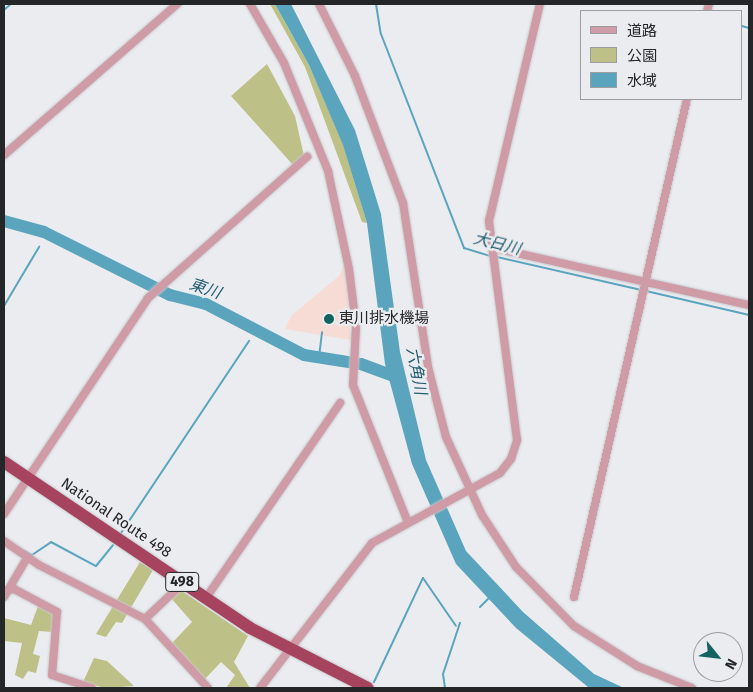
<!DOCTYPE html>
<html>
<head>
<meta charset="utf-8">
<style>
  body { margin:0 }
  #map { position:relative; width:753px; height:692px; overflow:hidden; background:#ebecf0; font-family:"Fira Sans","Noto Sans JP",sans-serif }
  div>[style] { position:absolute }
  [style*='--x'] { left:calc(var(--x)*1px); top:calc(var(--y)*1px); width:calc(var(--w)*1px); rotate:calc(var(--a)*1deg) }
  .industrial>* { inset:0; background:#f6dcd5 }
  .green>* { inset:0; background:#bdc187 }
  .water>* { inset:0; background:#5ba4bd }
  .stream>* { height:2px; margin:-1px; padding:0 1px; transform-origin:1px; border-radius:1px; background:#5ba4bd }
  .river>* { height:12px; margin:-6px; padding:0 6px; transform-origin:6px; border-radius:6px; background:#5ba4bd }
  .roads { filter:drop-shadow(0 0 1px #c7c8cc) drop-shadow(0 0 1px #c7c8cc) }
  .minor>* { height:8px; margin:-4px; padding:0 4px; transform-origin:4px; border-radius:4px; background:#cf9ba6 }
  .trunk>* { height:12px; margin:-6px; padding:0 6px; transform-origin:6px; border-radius:6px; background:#a64460 }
  .dots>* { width:14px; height:14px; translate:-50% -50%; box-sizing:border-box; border:2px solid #ebecf0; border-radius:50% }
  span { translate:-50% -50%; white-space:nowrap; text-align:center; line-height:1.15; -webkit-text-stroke:4.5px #ebecf0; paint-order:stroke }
  .shield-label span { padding:1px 4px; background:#ebecf0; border:1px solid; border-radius:4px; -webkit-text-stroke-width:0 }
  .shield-label { font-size:14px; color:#252627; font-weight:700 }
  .poi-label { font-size:15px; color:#252627 }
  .left { translate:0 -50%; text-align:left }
  .street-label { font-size:15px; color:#252627 }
  .water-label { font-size:16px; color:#225c6f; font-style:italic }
  .frame { position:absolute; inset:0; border:5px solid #252627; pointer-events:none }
  .legend { position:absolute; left:580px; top:10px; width:162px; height:90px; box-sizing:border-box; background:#ebecf0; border:1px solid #9c9da0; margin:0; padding:6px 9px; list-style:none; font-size:15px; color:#252627 }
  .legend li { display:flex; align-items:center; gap:10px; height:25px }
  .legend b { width:25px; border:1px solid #9c9da0 }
  .north { position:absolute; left:693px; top:632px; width:50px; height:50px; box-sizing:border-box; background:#ebecf0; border:1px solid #9c9da0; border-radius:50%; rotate:119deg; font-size:14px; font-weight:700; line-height:20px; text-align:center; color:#252627 }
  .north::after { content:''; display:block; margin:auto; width:18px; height:22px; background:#146361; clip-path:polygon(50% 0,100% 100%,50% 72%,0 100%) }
</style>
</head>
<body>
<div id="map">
  <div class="industrial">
    <div style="clip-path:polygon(345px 262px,351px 340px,285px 329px,291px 316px,339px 276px)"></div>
  </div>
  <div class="green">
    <div style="clip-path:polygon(270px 4px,275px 4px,309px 65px,343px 144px,367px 223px,362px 222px,305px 67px)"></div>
    <div style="clip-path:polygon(267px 64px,295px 116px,304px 156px,293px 165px,231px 96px)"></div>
    <div style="clip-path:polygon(140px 562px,153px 570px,122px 623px,116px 622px,106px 637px,96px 634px)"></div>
    <div style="clip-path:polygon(179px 589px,248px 636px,234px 662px,250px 688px,226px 688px,235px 675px,221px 662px,205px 679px,172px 643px,192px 622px,170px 597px)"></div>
    <div style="clip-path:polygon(38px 606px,53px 614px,52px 632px,39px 631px,33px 654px,40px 656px,36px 673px,28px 671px,23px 679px,15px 675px,22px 643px,4px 641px,4px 618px,31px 625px)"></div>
    <div style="clip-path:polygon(94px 658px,107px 661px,134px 686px,105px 688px,83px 682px)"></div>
  </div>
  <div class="water">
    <div style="clip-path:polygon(275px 4px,291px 4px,355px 130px,381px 214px,400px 352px,426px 460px,466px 551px,523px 612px,594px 674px,624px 688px,588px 687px,516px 628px,456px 564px,412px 464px,385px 364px,367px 223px,343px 145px,309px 65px)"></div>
  </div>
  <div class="stream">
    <div style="--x:376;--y:4;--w:30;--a:81"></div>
    <div style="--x:381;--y:34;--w:230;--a:68.8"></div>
    <div style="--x:464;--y:248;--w:27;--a:17"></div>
    <div style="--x:4;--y:10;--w:9;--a:-41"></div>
    <div style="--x:742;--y:26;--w:7;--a:16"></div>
    <div style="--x:497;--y:257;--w:148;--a:12.9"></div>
    <div style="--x:646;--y:291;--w:106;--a:13.1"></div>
    <div style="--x:4;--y:306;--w:69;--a:-59.3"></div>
    <div style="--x:319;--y:357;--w:25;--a:-83"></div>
    <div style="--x:121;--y:533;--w:231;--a:-56.3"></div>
    <div style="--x:25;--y:551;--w:8;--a:30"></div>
    <div style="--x:32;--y:555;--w:23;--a:-34"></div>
    <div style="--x:51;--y:542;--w:51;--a:28.1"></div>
    <div style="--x:96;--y:566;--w:27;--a:-51"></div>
    <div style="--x:480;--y:607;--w:13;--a:-45"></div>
    <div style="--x:374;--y:682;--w:115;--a:-64.8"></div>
    <div style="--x:423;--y:578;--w:58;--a:55.5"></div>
    <div style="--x:445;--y:688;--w:14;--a:-98"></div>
    <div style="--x:443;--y:674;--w:54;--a:-71.6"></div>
  </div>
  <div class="river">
    <div style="--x:4;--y:221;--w:41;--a:15.4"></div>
    <div style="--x:44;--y:232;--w:141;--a:26.6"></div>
    <div style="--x:170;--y:295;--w:37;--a:14"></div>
    <div style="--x:206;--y:304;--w:110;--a:27.5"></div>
    <div style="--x:304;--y:355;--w:58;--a:9"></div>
    <div style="--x:361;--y:364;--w:40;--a:20.2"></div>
  </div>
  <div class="roads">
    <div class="minor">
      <div style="--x:250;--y:4;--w:68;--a:60"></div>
      <div style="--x:284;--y:63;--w:117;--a:67.8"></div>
      <div style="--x:328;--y:171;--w:100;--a:77.9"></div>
      <div style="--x:349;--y:269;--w:57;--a:83"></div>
      <div style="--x:356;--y:326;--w:59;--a:92.9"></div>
      <div style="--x:353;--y:385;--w:145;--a:68.2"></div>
      <div style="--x:319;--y:4;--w:80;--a:63.4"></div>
      <div style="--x:355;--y:76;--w:136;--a:69.3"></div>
      <div style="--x:403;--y:203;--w:166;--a:81.3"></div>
      <div style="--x:428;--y:367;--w:72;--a:75.6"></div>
      <div style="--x:446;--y:437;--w:86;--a:65.2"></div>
      <div style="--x:482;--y:515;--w:62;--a:56.8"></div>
      <div style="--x:516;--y:567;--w:83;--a:45.5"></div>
      <div style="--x:574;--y:626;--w:75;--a:32.4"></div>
      <div style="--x:637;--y:666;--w:59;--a:21.8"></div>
      <div style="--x:707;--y:11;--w:7;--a:-74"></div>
      <div style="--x:4;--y:155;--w:230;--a:-41.1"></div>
      <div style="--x:494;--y:248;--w:261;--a:12.6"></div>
      <div style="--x:4;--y:514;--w:260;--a:-56.3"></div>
      <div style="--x:148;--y:298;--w:213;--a:-41.6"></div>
      <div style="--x:4;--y:541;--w:42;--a:34.4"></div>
      <div style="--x:39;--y:565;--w:119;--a:27"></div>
      <div style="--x:145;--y:619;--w:93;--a:47.6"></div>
      <div style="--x:4;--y:591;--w:10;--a:-11"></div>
      <div style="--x:14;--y:589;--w:49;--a:28.1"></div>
      <div style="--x:57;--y:612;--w:63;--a:94.5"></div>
      <div style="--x:52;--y:675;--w:42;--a:18"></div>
      <div style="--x:4;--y:597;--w:45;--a:-59.5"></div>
      <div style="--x:574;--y:597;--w:511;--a:-77.22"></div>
      <div style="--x:206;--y:598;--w:237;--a:-55.5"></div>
      <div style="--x:145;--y:619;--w:52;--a:-43.5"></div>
      <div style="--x:260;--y:688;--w:183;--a:-52.3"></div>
      <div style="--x:372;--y:543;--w:146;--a:-28.7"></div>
      <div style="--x:500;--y:473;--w:18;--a:-52"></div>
      <div style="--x:511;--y:459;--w:20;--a:-72"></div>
      <div style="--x:517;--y:440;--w:221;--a:-97.3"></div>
      <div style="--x:489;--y:221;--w:223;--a:-76.8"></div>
    </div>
    <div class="trunk">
      <div style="--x:4;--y:462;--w:297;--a:34"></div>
      <div style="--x:250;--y:628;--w:132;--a:27"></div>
    </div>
  </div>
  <div class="dots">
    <div style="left:329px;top:319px;background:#146361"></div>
  </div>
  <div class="shield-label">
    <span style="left:182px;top:582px">498</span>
  </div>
  <div class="poi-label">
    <span class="left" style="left:339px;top:319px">東川排水機場</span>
  </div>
  <div class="street-label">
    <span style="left:116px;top:518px;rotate:34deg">National Route 498</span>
  </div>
  <div class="water-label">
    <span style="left:497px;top:244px;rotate:14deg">大日川</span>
    <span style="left:205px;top:289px;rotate:19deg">東川</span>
    <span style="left:416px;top:371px;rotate:79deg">六角川</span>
  </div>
  <div class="frame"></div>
  <ul class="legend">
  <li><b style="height:6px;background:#cf9ba6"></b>道路</li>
  <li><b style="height:14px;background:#bdc187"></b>公園</li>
  <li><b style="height:14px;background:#5ba4bd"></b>水域</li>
  </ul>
  <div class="north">N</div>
</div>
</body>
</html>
